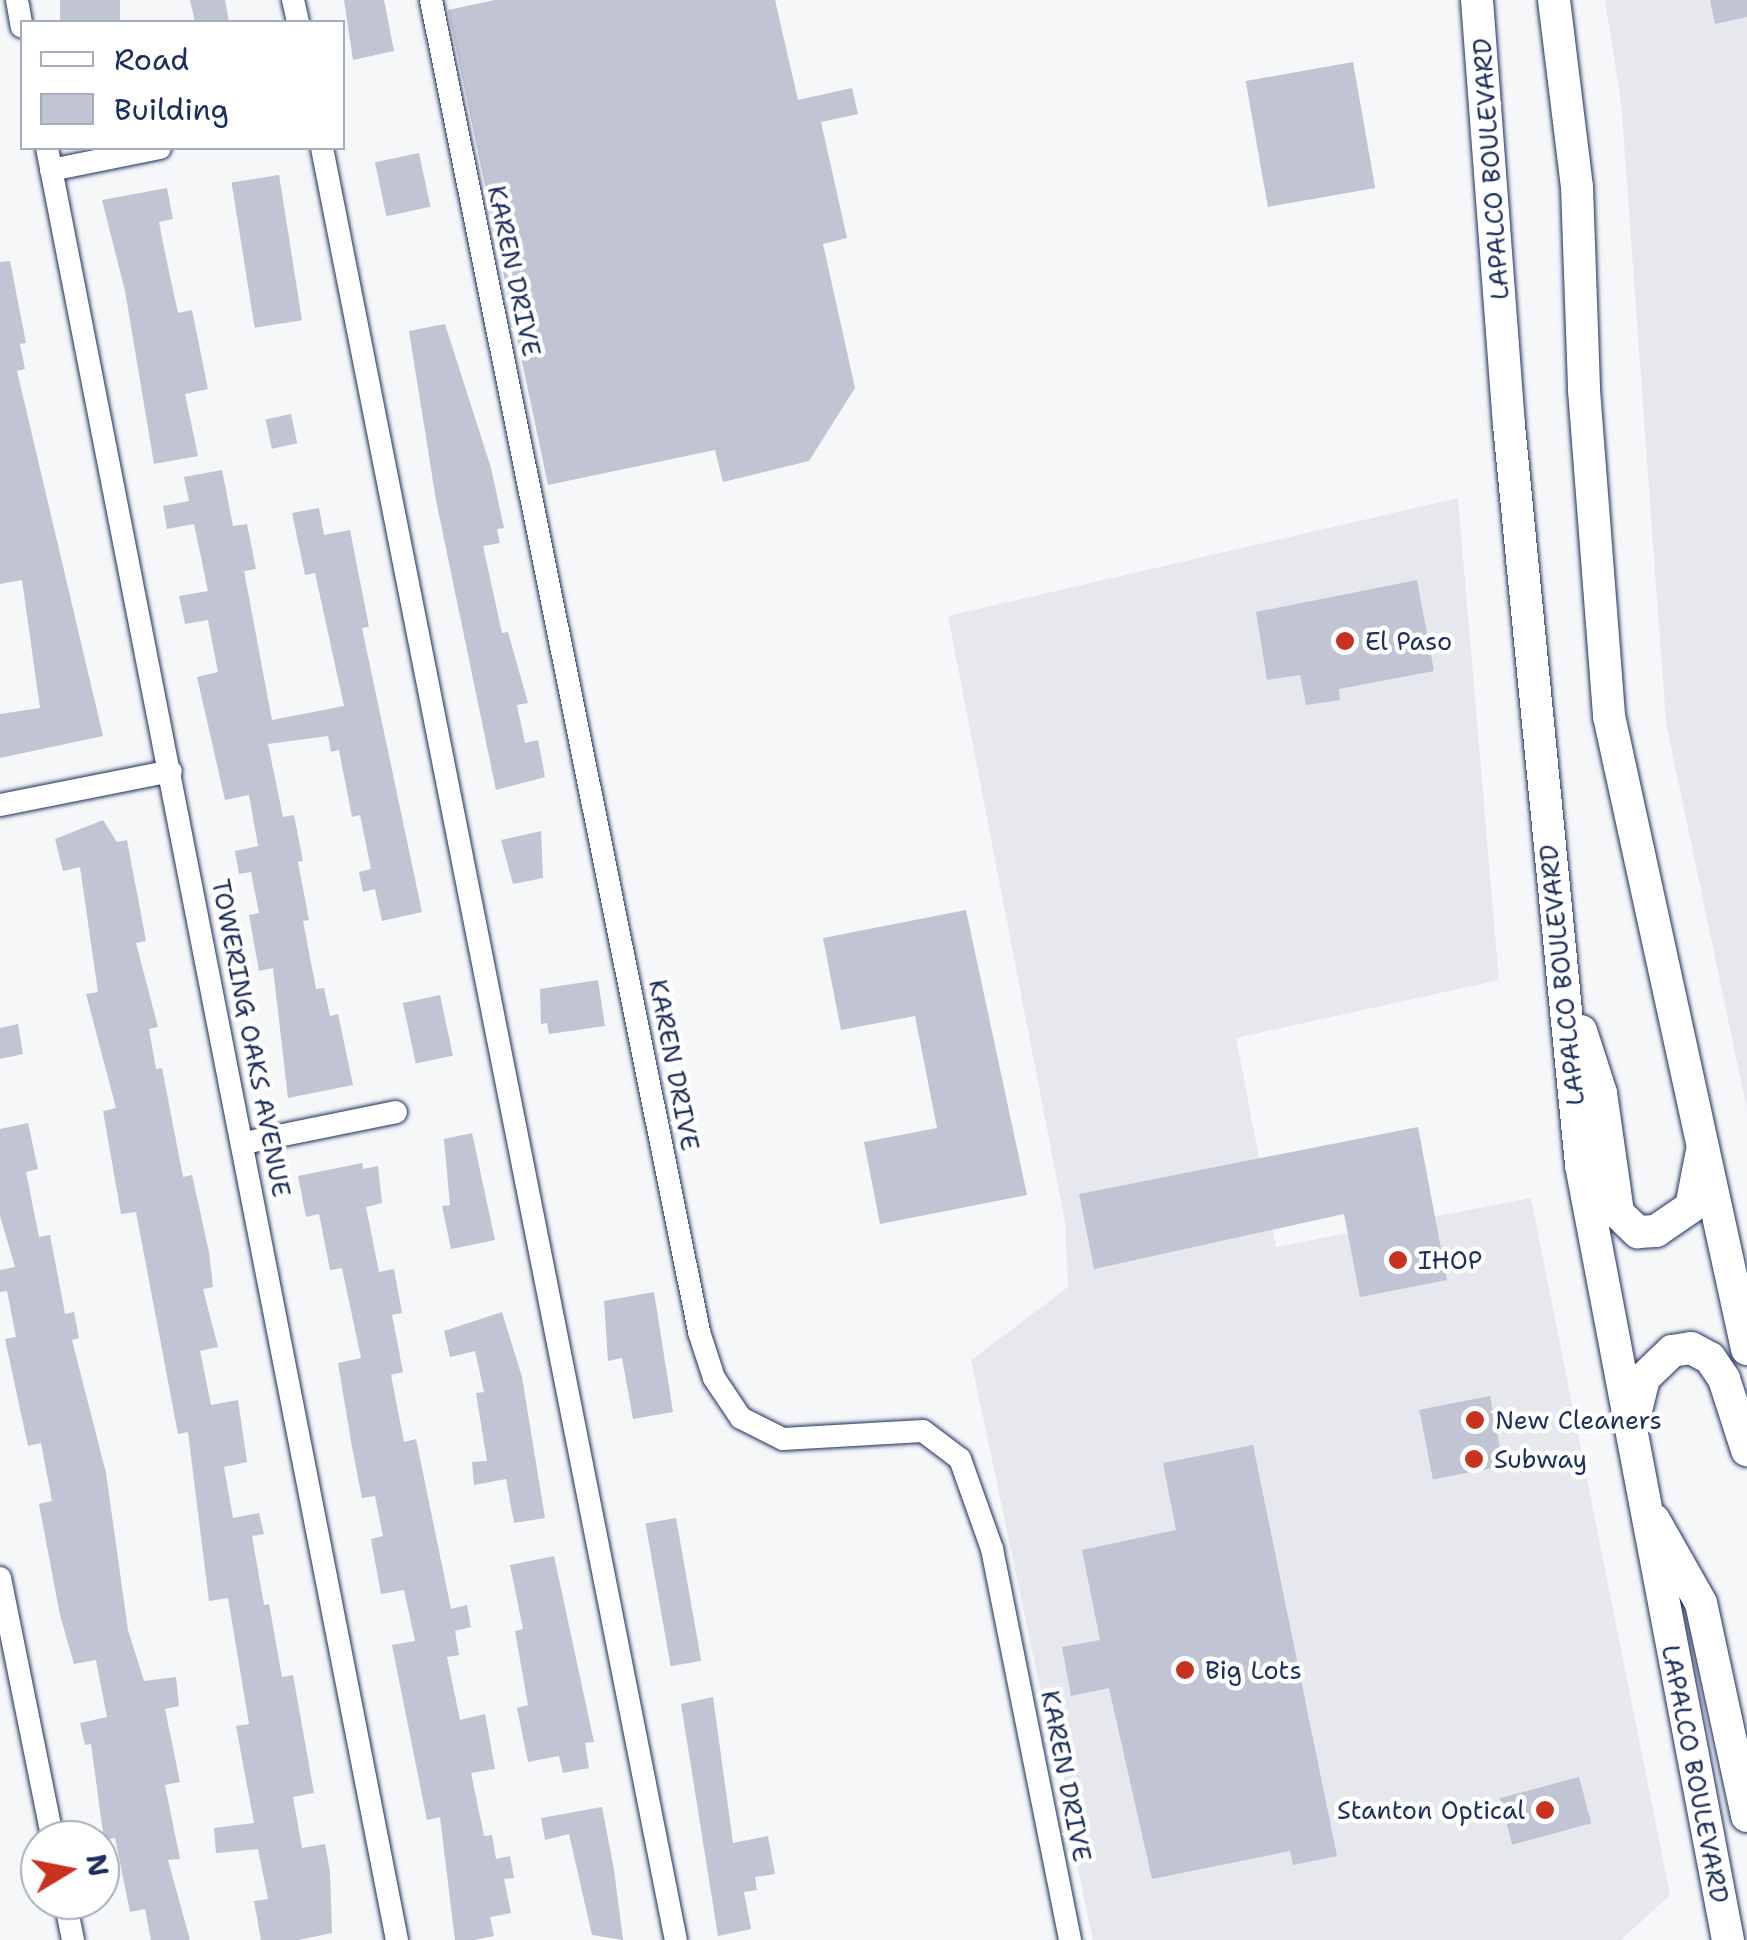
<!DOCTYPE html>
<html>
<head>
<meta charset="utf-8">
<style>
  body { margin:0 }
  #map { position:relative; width:1747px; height:1940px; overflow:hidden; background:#f6f7f9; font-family:"Shantell Sans",sans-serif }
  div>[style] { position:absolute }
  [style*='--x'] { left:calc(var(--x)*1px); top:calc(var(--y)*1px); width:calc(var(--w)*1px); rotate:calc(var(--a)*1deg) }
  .built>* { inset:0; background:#e6e8ee }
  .building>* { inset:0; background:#c0c4d3; transform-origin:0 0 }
  .roads { filter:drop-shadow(0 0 2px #1b2f5e) drop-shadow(0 0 2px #1b2f5e) }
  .minor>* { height:22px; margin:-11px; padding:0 11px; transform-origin:11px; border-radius:11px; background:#fff }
  .primary>* { height:32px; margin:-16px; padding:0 16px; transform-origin:16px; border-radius:16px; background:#fff }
  .dots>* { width:28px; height:28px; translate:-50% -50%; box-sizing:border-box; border:5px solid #fff; border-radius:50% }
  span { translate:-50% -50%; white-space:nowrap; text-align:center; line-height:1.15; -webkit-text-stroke:9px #fff; paint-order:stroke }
  .street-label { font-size:25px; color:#1b2f5e }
  .poi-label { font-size:25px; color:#1b2f5e }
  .left { translate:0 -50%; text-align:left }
  .right { translate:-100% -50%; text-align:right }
  .legend { position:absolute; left:20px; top:20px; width:325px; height:130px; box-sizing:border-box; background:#fff; border:2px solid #a4acbf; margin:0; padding:12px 18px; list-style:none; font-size:30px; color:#1b2f5e }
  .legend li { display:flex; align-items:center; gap:20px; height:50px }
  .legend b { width:50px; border:2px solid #a4acbf }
  .north { position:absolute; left:20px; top:1820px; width:100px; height:100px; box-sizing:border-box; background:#fff; border:2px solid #a4acbf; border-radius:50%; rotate:80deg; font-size:28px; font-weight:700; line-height:40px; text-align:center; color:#1b2f5e }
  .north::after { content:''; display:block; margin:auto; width:35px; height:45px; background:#c8321e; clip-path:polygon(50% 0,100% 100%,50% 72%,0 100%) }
</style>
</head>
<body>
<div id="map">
  <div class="built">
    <div style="clip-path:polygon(1605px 0,1747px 0,1747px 1110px,1666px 723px,1621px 102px)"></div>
    <div style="clip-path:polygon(1458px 498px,1499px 980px,1236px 1038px,1276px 1247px,1531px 1198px,1670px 1895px,1621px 1940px,1093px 1940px,971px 1360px,1068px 1287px,1065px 1222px,948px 616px)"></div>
  </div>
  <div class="building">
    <div style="left:60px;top:0;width:60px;height:22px"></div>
    <div style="clip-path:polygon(190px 0,225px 0,229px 22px,195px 22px)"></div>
    <div style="clip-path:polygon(344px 0,384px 0,394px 51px,353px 60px)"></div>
    <div style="clip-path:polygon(495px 0,775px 0,798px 100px,852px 88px,858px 114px,821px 122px,847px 238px,823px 244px,855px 388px,809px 461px,723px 482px,715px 450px,548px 485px,448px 10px)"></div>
    <div style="clip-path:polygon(1710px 0,1747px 0,1747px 17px,1715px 24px)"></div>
    <div style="left:1353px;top:62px;width:128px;height:109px;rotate:80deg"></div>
    <div style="left:419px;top:153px;width:55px;height:45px;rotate:78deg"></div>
    <div style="left:279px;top:175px;width:147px;height:48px;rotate:81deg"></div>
    <div style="clip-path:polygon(167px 188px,173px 219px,159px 222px,165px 253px,178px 313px,192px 310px,208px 389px,185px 394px,198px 456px,154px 464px,125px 291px,102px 200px)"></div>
    <div style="clip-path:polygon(10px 261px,26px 343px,20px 344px,25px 369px,17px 371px,103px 736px,0 758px,0 714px,40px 708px,22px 580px,0 584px,0 262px)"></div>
    <div style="clip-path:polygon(445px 324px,491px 468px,504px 528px,497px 529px,500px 543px,483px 546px,502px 633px,508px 632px,528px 703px,517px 705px,525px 743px,538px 740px,545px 777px,496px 790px,436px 500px,409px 331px)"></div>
    <div style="left:291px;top:414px;width:30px;height:26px;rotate:78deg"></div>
    <div style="clip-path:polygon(222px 470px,233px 526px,247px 524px,256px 569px,244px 571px,272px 720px,344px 706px,315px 573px,305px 575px,292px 513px,319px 508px,324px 535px,350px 530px,369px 627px,362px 628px,422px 912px,382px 921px,375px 889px,363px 892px,359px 872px,371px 869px,360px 815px,352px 817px,339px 750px,331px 752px,328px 736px,268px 744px,283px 817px,294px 815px,303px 861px,298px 862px,309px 920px,303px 921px,316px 989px,324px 988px,330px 1016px,338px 1014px,353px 1085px,288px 1098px,273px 968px,259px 971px,249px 915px,259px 913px,251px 872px,239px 874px,235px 851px,258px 846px,249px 795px,225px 800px,197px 677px,218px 672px,208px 620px,185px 624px,179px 596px,208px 591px,194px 524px,167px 529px,163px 506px,189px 501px,184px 477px)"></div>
    <div style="clip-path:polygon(1417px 580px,1434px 671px,1339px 689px,1340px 700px,1306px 705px,1300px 675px,1267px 680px,1256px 612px)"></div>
    <div style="clip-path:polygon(103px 820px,117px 842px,127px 840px,146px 941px,136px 943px,158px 1027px,149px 1029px,156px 1069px,162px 1068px,183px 1177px,192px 1175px,209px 1252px,213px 1287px,203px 1289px,218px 1347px,200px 1351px,211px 1405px,238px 1400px,247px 1462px,224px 1467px,233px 1518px,259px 1513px,264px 1534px,252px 1536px,264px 1605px,269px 1604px,282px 1677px,293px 1675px,314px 1793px,293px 1797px,302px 1848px,325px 1844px,330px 1872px,332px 1933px,298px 1940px,261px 1940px,254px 1901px,268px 1899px,258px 1849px,216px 1853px,214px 1828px,254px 1823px,236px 1726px,249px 1724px,228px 1598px,209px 1601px,188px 1432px,178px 1434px,136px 1212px,121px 1214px,103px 1111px,116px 1108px,86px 994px,98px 992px,80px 867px,63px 871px,55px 839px)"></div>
    <div style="clip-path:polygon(541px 831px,543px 878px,513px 884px,501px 840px)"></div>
    <div style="clip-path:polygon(966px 910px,1027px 1195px,880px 1224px,864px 1142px,937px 1128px,915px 1016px,841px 1030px,823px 938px)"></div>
    <div style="clip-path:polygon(598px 980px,605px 1026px,549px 1034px,547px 1023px,541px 1024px,540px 989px)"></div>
    <div style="left:440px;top:995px;width:62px;height:38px;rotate:78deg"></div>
    <div style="clip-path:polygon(18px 1024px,23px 1054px,0 1059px,0 1028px)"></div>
    <div style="clip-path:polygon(28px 1123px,38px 1169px,26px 1172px,39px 1237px,50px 1235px,65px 1314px,74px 1312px,79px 1338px,72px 1340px,106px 1473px,128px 1630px,144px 1681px,176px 1677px,179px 1706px,165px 1709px,180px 1782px,165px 1785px,180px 1859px,168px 1860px,190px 1940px,151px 1940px,145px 1909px,130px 1912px,115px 1838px,104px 1840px,91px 1744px,85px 1745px,80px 1723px,107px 1717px,96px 1660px,74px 1664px,60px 1615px,39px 1504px,52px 1501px,41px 1443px,28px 1446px,5px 1339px,16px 1337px,7px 1291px,0 1292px,0 1270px,15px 1267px,0 1216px,0 1129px)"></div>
    <div style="clip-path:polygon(1418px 1127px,1447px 1280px,1360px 1297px,1344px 1214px,1094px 1269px,1079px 1194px)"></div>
    <div style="clip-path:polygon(472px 1133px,495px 1240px,451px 1249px,442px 1206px,450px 1205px,444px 1139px)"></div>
    <div style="clip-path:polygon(362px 1163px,363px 1169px,378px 1166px,382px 1203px,366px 1207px,379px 1272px,394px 1269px,402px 1313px,392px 1315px,403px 1372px,391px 1375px,404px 1442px,416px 1439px,451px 1609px,467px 1605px,471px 1627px,455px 1631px,459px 1655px,447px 1657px,460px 1720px,485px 1714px,495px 1769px,471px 1773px,484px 1836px,492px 1835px,496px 1859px,510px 1856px,514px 1878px,504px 1879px,511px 1913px,490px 1917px,494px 1936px,474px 1940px,455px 1940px,440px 1817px,427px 1820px,392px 1645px,415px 1641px,404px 1590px,381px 1594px,371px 1539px,383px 1536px,375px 1496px,362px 1498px,352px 1447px,338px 1363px,361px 1358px,342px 1268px,330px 1270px,319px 1214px,306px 1217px,298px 1176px)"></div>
    <div style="clip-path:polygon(654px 1292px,673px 1412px,633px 1419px,622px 1358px,608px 1361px,604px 1301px)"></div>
    <div style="clip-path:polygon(502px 1312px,522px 1377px,545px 1518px,514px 1523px,506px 1479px,474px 1485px,472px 1462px,487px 1461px,476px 1393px,484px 1392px,475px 1351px,450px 1357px,444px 1331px)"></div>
    <div style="left:1490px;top:1396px;width:71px;height:72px;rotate:79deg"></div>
    <div style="clip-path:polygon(1253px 1445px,1337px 1856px,1293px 1865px,1290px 1851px,1152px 1879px,1109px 1688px,1071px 1696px,1062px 1647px,1100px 1640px,1082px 1550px,1176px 1530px,1163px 1463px)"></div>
    <div style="left:676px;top:1518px;width:145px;height:31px;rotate:80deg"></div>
    <div style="clip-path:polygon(554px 1556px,594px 1742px,585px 1743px,589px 1768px,563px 1773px,559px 1756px,528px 1762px,517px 1708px,528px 1705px,515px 1631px,523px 1629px,510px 1565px)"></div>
    <div style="clip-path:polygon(713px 1697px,733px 1843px,768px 1836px,775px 1874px,755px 1877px,757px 1890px,744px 1892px,751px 1929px,718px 1936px,681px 1704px)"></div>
    <div style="left:1579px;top:1777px;width:48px;height:82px;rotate:75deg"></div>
    <div style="clip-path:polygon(602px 1807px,614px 1870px,623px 1940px,592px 1935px,569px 1834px,545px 1840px,541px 1818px)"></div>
  </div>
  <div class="roads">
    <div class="minor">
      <div style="--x:17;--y:0;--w:27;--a:80"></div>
      <div style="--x:293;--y:0;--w:23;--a:77"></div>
      <div style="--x:431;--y:0;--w:1359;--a:78.62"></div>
      <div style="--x:699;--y:1332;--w:48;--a:71.9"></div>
      <div style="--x:714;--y:1378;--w:48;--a:56"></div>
      <div style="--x:741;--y:1418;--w:47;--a:26.6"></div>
      <div style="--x:783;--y:1439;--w:140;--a:-3.3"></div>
      <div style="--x:923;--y:1431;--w:46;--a:37.1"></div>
      <div style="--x:960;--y:1459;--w:96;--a:70.4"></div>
      <div style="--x:992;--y:1549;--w:399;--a:78.7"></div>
      <div style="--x:47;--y:148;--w:1826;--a:78.95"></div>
      <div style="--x:322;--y:148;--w:1827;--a:78.83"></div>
      <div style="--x:51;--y:170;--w:111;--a:-11.4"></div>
      <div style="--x:0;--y:805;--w:174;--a:-11.2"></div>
      <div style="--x:244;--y:1143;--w:155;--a:-11.5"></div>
      <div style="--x:0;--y:1578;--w:267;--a:78.6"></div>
      <div style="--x:65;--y:1900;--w:41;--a:78.7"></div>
    </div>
    <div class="primary">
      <div style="--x:1477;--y:0;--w:426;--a:85.7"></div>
      <div style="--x:1509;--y:425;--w:743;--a:84.44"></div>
      <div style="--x:1581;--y:1165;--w:789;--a:79.26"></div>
      <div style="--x:1554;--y:0;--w:188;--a:83"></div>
      <div style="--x:1577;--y:187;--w:203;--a:88"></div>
      <div style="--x:1584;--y:390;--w:327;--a:85.6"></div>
      <div style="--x:1609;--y:716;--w:648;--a:77.7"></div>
      <div style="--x:1581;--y:1031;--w:65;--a:72.1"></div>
      <div style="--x:1601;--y:1093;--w:121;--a:81.9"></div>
      <div style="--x:1618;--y:1213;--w:28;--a:44"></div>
      <div style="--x:1638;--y:1232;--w:18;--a:-3"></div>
      <div style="--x:1656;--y:1231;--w:42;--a:-34.4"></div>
      <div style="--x:1691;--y:1207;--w:57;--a:-78.9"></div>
      <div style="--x:1632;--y:1427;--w:50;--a:-76.2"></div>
      <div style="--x:1644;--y:1378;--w:39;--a:-44"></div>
      <div style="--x:1672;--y:1351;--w:19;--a:-9"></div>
      <div style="--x:1691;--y:1348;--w:21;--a:28"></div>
      <div style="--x:1710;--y:1358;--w:25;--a:56"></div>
      <div style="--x:1724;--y:1379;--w:75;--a:72.1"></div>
      <div style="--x:1654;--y:1520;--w:95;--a:60.5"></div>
      <div style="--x:1701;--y:1603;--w:218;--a:77.8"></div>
    </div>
  </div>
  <div class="dots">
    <div style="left:1345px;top:641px;background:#c8321e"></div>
    <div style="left:1398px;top:1260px;background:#c8321e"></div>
    <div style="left:1475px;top:1420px;background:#c8321e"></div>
    <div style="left:1474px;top:1459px;background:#c8321e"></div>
    <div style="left:1185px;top:1670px;background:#c8321e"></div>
    <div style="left:1545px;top:1810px;background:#c8321e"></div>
  </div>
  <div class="street-label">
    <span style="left:1491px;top:169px;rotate:-94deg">LAPALCO BOULEVARD</span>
    <span style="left:514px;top:271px;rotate:78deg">KAREN DRIVE</span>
    <span style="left:1562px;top:975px;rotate:-96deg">LAPALCO BOULEVARD</span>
    <span style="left:251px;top:1038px;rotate:79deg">TOWERING OAKS AVENUE</span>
    <span style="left:674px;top:1065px;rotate:79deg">KAREN DRIVE</span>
    <span style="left:1695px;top:1774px;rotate:79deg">LAPALCO BOULEVARD</span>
    <span style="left:1066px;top:1776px;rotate:79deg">KAREN DRIVE</span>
  </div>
  <div class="poi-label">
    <span class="left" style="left:1365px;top:641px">El Paso</span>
    <span class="left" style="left:1418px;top:1260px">IHOP</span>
    <span class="left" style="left:1495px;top:1420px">New Cleaners</span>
    <span class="left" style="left:1494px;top:1459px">Subway</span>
    <span class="left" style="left:1205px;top:1670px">Big Lots</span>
    <span class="right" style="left:1525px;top:1810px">Stanton Optical</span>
  </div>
  <ul class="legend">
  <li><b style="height:12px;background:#fff"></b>Road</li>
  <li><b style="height:28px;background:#c0c4d3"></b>Building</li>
  </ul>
  <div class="north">N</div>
</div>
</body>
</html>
